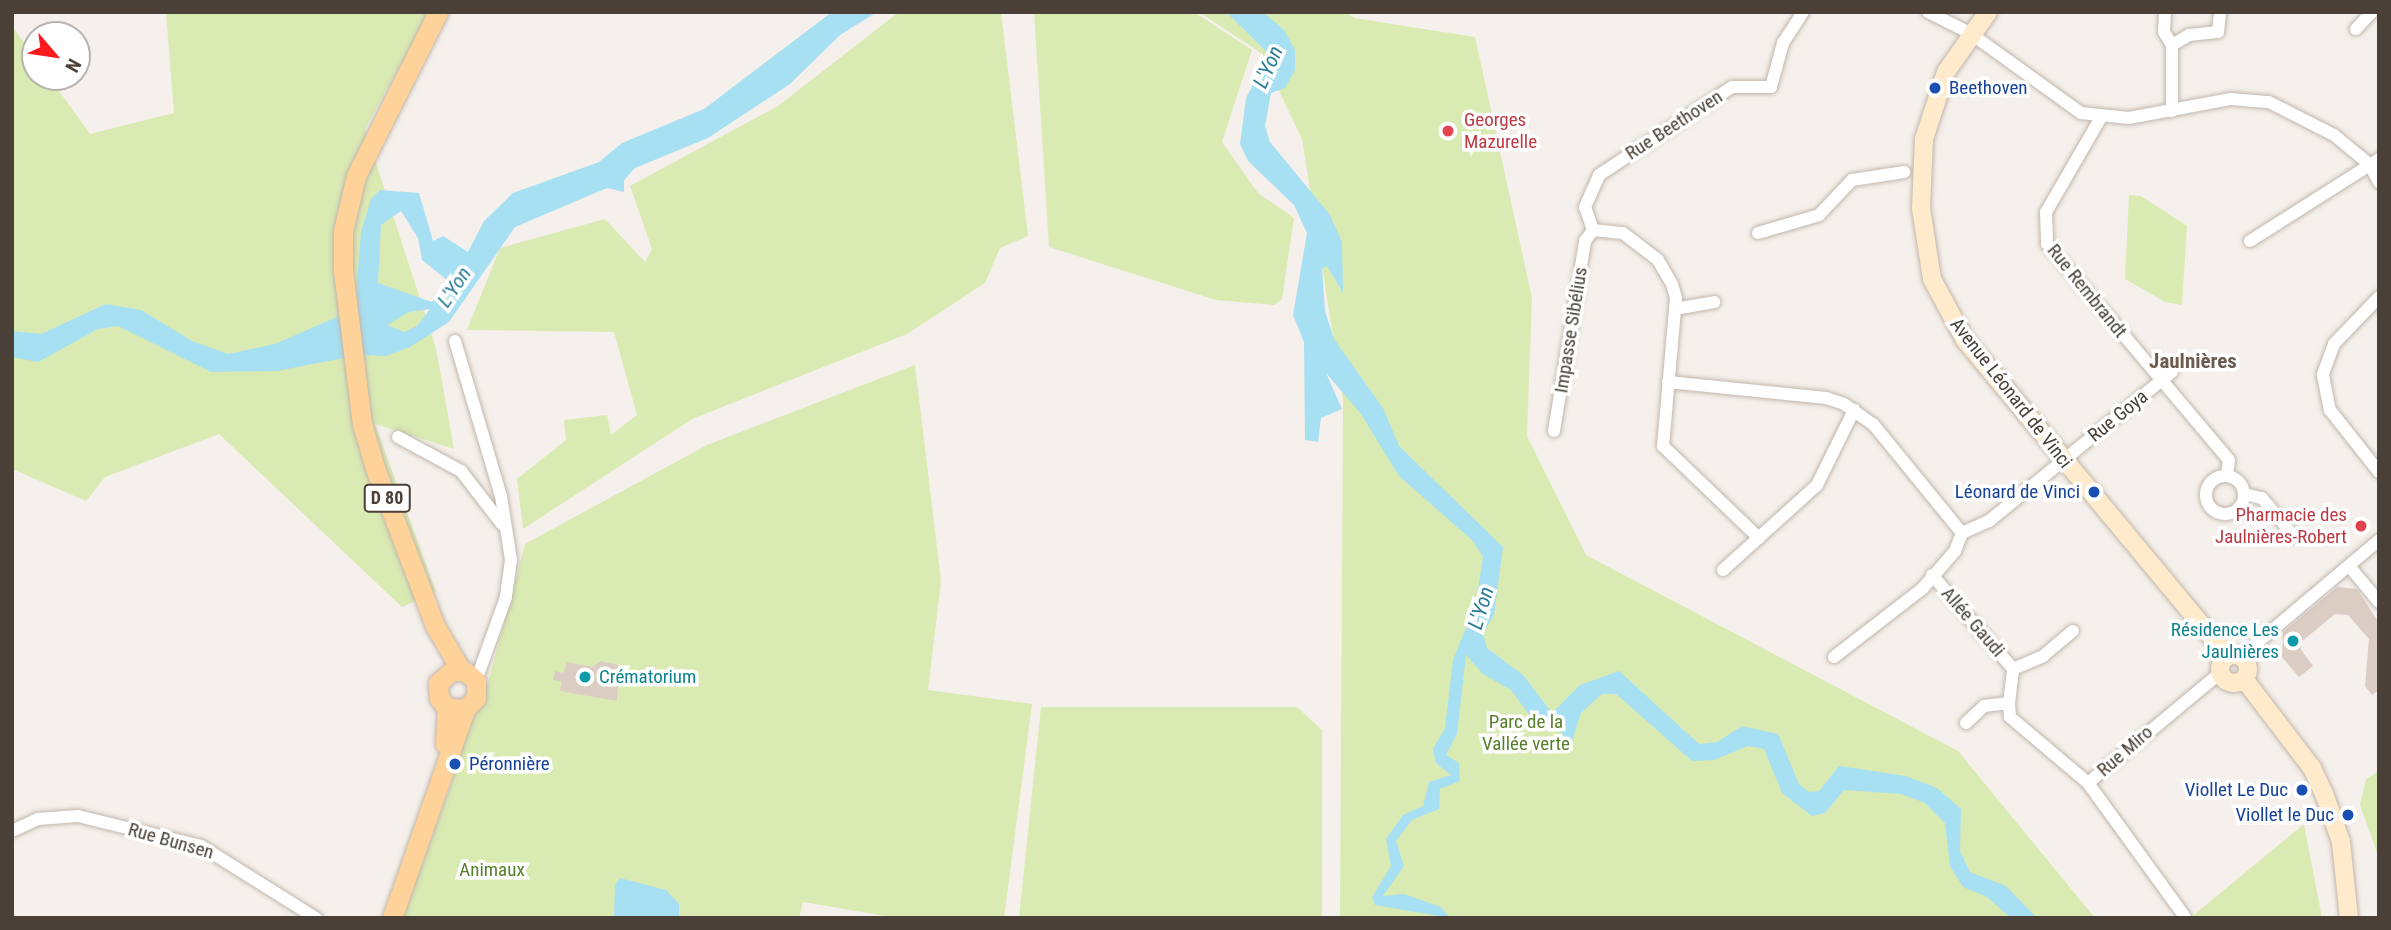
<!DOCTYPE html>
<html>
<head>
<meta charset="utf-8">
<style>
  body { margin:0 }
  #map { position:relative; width:2391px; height:930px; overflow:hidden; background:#f5f0eb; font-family:"Roboto Condensed",sans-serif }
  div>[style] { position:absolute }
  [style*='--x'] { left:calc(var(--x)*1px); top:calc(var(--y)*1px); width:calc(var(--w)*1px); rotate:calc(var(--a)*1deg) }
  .green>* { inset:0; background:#daeab3 }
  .water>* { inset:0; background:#a7e0f2 }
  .building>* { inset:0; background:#dbcdc3 }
  .roads { filter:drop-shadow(0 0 2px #c1b7ad) drop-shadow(0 0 2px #c1b7ad) }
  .street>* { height:12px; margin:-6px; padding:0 6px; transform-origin:6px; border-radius:6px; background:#fff }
  .street>.ring { margin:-6px; padding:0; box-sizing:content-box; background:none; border:12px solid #fff; border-radius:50% }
  .secondary>* { height:18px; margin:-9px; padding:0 9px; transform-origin:9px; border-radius:9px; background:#ffeacb }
  .secondary>.ring { margin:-9px; padding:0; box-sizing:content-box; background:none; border:18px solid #ffeacb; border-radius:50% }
  .primary>* { height:19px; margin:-9.5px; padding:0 9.5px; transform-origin:9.5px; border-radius:9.5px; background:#ffd29a }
  .dots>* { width:19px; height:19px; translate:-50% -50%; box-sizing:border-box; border:4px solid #fff; border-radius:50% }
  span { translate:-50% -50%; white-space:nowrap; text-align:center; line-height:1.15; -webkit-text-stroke:7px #fff; paint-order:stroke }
  .shield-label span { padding:2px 5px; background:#fff; border:2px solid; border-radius:5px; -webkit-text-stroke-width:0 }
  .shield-label { font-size:18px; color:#4a4038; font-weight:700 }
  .transit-label { font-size:19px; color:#164399 }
  .left { translate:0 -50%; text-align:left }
  .right { translate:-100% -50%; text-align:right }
  .health-label { font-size:19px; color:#be3a42 }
  .street-label { font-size:19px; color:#4a4038 }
  .culture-label { font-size:19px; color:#0d838f }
  .park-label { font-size:19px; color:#577e29 }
  .water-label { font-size:21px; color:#287b97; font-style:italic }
  .neighbourhood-label { font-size:21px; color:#6d5c4f; font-weight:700 }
  .frame { position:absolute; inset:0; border:14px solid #4a4038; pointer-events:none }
  .north { position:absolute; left:21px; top:21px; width:70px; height:70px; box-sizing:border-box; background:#fff; border:2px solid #b7b3af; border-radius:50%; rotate:119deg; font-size:19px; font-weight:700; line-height:28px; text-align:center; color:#4a4038 }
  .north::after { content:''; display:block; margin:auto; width:24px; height:32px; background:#fd1a1e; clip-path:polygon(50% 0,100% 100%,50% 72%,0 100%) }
</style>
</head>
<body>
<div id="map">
  <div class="green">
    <div style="clip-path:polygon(166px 12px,430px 12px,365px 129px,436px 348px,454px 449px,375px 424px,436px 592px,402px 607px,219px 434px,105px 477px,86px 501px,12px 469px,12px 26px,35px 58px,35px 77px,49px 77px,90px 134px,174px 113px)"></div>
    <div style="clip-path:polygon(899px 12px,1001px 12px,1028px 236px,1000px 248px,985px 283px,907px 334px,692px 419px,523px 529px,517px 479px,566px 440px,564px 420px,607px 415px,611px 435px,637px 415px,614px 332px,467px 330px,500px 248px,605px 219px,645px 262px,652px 249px,630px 186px,778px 106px)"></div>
    <div style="clip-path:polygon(1034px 12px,1194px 12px,1252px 50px,1222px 142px,1258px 193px,1294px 218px,1282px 299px,1274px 305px,1216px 300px,1049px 247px)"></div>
    <div style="clip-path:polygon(1199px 12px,1347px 12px,1354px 18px,1475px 37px,1532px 298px,1527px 436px,1586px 555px,1958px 751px,2095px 918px,1340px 918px,1343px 400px,1302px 139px,1261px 53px)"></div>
    <div style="clip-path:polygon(2129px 195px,2141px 196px,2187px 226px,2182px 305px,2165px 302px,2125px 279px)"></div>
    <div style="clip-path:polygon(915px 365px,941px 581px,928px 690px,1032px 704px,1004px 918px,897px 918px,803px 902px,799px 918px,402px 918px,453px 779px,463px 727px,484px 698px,525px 544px,707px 445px)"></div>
    <div style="clip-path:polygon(1041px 707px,1297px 707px,1322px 730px,1322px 918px,1019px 918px)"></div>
    <div style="clip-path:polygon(2379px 771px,2379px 858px,2360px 805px,2366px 779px)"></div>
    <div style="clip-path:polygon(2304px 824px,2322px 918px,2190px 918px)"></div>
  </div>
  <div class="water">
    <div style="clip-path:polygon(evenodd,832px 12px,877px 12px,840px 35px,790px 84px,708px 138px,635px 168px,624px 180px,624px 192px,607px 188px,515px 227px,449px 322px,410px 347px,386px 356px,359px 355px,277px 371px,211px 372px,118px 326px,98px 329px,38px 362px,12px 357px,12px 331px,41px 334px,106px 304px,141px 310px,192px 341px,228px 354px,275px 344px,339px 316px,356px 296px,361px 232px,371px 199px,380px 190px,419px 193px,433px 241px,443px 236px,468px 252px,484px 221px,513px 193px,599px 162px,622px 143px,704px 109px,832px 12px,401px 211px,418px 238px,422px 260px,447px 280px,432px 302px,378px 283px,381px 225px,401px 211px,832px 12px,430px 309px,417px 326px,404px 332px,387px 325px,409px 312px,430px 309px)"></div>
    <div style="clip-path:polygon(1226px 12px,1263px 12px,1284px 30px,1295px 50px,1295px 70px,1285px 88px,1271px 93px,1265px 126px,1270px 142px,1330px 215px,1342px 242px,1343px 293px,1327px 266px,1322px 269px,1325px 311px,1334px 339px,1383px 408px,1399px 446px,1503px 547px,1494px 615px,1483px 634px,1487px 648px,1523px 675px,1552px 713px,1580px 685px,1619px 671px,1699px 744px,1717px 742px,1742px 726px,1778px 734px,1799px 784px,1809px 792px,1819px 791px,1839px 766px,1906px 776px,1937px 788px,1961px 809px,1960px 851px,1970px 872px,2006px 886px,2037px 918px,2011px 918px,1987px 897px,1963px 887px,1950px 866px,1945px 823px,1925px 803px,1901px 794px,1844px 790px,1825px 813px,1812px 816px,1782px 793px,1764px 749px,1748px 746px,1714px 760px,1692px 761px,1616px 694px,1602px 694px,1581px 713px,1570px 747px,1561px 732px,1539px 728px,1511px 690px,1483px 674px,1466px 655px,1457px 734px,1446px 755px,1459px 763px,1460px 781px,1440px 789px,1439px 809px,1412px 820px,1396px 841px,1404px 866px,1383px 896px,1404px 894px,1441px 907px,1450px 918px,1375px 905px,1372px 897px,1391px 866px,1386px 839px,1403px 815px,1423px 806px,1429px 782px,1451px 775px,1436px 763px,1433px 749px,1445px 728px,1453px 660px,1476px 603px,1483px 557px,1473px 541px,1399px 476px,1361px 414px,1326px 373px,1342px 409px,1321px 418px,1318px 442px,1305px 440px,1304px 342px,1293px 315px,1307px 233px,1294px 205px,1248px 161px,1240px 144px,1246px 98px,1269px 54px)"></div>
    <div style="clip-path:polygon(620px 878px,666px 890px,679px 904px,679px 918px,614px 918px,615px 885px)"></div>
  </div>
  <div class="building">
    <div style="clip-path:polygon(2337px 587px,2357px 589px,2379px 623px,2379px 690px,2372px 695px,2365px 686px,2369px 639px,2348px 615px,2335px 614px,2301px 642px,2301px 650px,2313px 666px,2299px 677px,2282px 657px,2283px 632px)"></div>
    <div style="clip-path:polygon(601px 661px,619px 665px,617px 701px,560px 691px,562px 682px,553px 680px,555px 671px,564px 673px,567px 662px,592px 667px)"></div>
  </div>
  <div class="roads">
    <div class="street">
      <div style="--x:1928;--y:12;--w:47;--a:26.6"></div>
      <div style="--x:1970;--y:33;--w:137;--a:35.8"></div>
      <div style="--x:2081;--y:113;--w:48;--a:5.9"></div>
      <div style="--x:2129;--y:118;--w:104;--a:-10.6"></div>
      <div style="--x:2231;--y:99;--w:38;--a:5"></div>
      <div style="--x:2269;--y:102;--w:73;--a:26.9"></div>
      <div style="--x:2334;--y:135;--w:45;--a:39.6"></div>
      <div style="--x:2369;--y:164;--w:21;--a:61"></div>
      <div style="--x:2165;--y:12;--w:20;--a:93"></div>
      <div style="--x:2164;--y:32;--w:15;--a:58"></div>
      <div style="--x:2172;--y:45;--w:66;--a:90"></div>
      <div style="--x:2356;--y:29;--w:23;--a:-47"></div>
      <div style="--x:2172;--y:45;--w:20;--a:-30"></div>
      <div style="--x:2189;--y:35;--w:29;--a:-6"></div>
      <div style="--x:2218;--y:32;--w:20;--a:-84"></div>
      <div style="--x:2100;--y:119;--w:108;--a:120.1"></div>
      <div style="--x:2046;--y:212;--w:32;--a:88"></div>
      <div style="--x:2047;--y:244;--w:282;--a:49.9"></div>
      <div style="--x:2229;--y:460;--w:14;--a:98"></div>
      <div style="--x:1593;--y:230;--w:30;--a:6"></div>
      <div style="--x:1623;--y:233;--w:44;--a:37.6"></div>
      <div style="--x:1658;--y:260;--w:28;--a:60"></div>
      <div style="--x:1672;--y:284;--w:15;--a:74"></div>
      <div style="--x:1676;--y:298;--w:149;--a:95"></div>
      <div style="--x:1663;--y:446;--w:133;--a:43.8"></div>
      <div style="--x:1593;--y:230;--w:24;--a:-109"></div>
      <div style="--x:1585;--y:207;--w:35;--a:-66"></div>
      <div style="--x:1599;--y:175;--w:159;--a:-33.5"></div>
      <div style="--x:1732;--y:87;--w:39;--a:0"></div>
      <div style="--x:1771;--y:87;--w:46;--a:-74.7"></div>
      <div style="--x:1783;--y:43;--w:37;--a:-57"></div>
      <div style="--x:1758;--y:233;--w:64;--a:-16.4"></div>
      <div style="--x:1819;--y:215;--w:48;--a:-46.7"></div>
      <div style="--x:1852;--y:180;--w:53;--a:-8.7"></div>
      <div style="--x:2250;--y:241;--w:153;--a:-32.4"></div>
      <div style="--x:2379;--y:297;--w:65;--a:133.8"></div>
      <div style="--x:2334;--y:344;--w:33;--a:110"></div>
      <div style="--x:2323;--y:375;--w:36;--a:79"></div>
      <div style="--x:2330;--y:410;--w:79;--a:51.7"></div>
      <div style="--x:1675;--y:309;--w:40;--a:-10"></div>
      <div style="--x:455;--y:341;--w:162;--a:73.5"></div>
      <div style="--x:501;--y:496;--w:65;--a:81.1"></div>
      <div style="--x:511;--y:560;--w:37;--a:98"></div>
      <div style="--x:506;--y:597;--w:89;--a:109.7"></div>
      <div style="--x:1668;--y:382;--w:159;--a:5.8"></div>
      <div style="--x:1826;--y:398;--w:19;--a:18"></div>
      <div style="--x:1844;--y:404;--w:35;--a:35"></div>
      <div style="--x:1873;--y:424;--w:141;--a:50.8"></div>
      <div style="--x:1554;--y:431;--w:193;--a:-80.7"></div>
      <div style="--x:1585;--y:241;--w:14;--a:-54"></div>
      <div style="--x:398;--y:437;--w:72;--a:28.4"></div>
      <div style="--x:461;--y:471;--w:67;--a:52.3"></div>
      <div class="ring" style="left:2206px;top:476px;width:26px;height:26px"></div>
      <div style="--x:2244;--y:494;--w:18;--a:13"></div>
      <div style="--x:2262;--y:498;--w:50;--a:49.9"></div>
      <div style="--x:1962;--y:533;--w:30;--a:-24"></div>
      <div style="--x:1989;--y:521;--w:236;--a:-39.2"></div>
      <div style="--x:2349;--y:566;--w:47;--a:50.2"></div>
      <div style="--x:1723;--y:570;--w:127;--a:-42.1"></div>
      <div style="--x:1817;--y:485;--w:84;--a:-63.7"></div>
      <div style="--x:1932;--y:575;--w:124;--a:49.2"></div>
      <div style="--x:1834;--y:657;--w:111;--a:-37.7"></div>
      <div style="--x:1922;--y:589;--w:50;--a:-49"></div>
      <div style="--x:1955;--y:551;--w:19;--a:-69"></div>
      <div style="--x:2244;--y:659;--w:22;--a:-51"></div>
      <div style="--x:2258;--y:642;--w:158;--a:-40.1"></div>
      <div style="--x:2009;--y:703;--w:14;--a:86"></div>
      <div style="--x:2010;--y:717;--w:102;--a:40.2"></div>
      <div style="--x:2088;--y:783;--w:172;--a:-39.8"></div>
      <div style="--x:1966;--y:723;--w:25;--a:-43"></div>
      <div style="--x:1984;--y:706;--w:25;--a:-7"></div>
      <div style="--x:2009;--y:703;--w:34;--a:-83"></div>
      <div style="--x:2013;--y:669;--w:33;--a:-23"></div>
      <div style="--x:2043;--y:656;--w:39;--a:-40"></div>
      <div style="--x:2088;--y:783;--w:165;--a:54.1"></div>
      <div style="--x:12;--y:831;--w:29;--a:-25"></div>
      <div style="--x:38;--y:819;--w:40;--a:-4.3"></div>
      <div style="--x:78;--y:816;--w:127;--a:13.7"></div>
      <div style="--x:201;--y:846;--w:136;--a:32.1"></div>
    </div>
    <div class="secondary">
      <div style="--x:1988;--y:12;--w:73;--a:125"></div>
      <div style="--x:1946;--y:72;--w:71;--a:108.2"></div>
      <div style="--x:1924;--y:139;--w:69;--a:92.5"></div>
      <div style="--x:1921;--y:208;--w:72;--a:81.2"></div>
      <div style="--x:1932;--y:279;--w:69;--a:61.6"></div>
      <div style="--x:1965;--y:340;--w:410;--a:50.3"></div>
      <div class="ring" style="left:2220px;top:655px;width:10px;height:10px"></div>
      <div style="--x:2244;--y:679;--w:112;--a:52.6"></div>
      <div style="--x:2312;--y:768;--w:31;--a:65"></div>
      <div style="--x:2325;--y:796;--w:49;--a:70.8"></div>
      <div style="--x:2341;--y:842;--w:76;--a:84"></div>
    </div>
    <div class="primary">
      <div style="--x:438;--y:12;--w:183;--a:116.6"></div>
      <div style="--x:356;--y:176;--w:57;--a:103.3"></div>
      <div style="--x:343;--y:231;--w:39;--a:90"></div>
      <div style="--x:343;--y:270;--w:155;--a:83"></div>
      <div style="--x:362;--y:424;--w:46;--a:73.5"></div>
      <div style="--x:375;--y:468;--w:169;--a:69.2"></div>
      <div style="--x:435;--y:626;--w:51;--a:59.4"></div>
      <div style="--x:445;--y:744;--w:36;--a:-87"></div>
      <div style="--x:447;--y:708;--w:13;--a:-129"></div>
      <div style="--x:439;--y:698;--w:15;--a:-94"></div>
      <div style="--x:438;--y:683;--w:20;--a:-41"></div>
      <div style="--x:453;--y:670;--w:13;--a:9"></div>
      <div style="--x:466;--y:672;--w:13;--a:42"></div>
      <div style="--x:476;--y:681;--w:17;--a:90"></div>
      <div style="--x:476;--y:698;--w:16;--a:135"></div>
      <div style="--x:465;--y:709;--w:18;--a:-177"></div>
      <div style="--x:392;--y:918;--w:221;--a:-70.7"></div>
    </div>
  </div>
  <div class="dots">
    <div style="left:1935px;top:88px;background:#1a4fb4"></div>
    <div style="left:1448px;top:131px;background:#e0444e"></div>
    <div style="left:2094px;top:492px;background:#1a4fb4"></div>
    <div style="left:2361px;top:526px;background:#e0444e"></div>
    <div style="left:2293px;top:641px;background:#0f9aa8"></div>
    <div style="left:585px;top:677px;background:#0f9aa8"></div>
    <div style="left:455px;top:764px;background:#1a4fb4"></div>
    <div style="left:2302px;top:790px;background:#1a4fb4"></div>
    <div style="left:2348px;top:815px;background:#1a4fb4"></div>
  </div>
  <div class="shield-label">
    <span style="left:387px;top:498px">D 80</span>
  </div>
  <div class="transit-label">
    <span class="left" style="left:1949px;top:88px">Beethoven</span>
    <span class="right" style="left:2080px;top:492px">Léonard de Vinci</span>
    <span class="left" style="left:469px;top:764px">Péronnière</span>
    <span class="right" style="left:2288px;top:790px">Viollet Le Duc</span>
    <span class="right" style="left:2334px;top:815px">Viollet le Duc</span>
  </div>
  <div class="health-label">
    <span class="left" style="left:1464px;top:131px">Georges<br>Mazurelle</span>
    <span class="right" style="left:2347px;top:526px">Pharmacie des<br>Jaulnières-Robert</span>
  </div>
  <div class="street-label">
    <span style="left:1674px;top:125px;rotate:-33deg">Rue Beethoven</span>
    <span style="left:2087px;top:291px;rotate:51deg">Rue Rembrandt</span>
    <span style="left:1571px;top:330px;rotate:-81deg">Impasse Sibélius</span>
    <span style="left:2011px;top:393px;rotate:52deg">Avenue Léonard de Vinci</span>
    <span style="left:2118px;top:416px;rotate:-39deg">Rue Goya</span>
    <span style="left:1973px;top:622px;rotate:49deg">Allée Gaudi</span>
    <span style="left:2125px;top:751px;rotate:-41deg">Rue Miro</span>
    <span style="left:171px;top:841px;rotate:16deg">Rue Bunsen</span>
  </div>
  <div class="culture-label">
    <span class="right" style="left:2279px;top:641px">Résidence Les<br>Jaulnières</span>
    <span class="left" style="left:599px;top:677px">Crématorium</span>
  </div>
  <div class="park-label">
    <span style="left:1526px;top:733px">Parc de la<br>Vallée verte</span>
    <span style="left:492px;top:870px">Animaux</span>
  </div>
  <div class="water-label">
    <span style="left:1268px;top:67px;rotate:-66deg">L'Yon</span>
    <span style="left:454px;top:287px;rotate:-56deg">L'Yon</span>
    <span style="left:1481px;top:608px;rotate:-73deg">L'Yon</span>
  </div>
  <div class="neighbourhood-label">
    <span style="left:2193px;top:361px">Jaulnières</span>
  </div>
  <div class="frame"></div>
  <div class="north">N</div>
</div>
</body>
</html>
